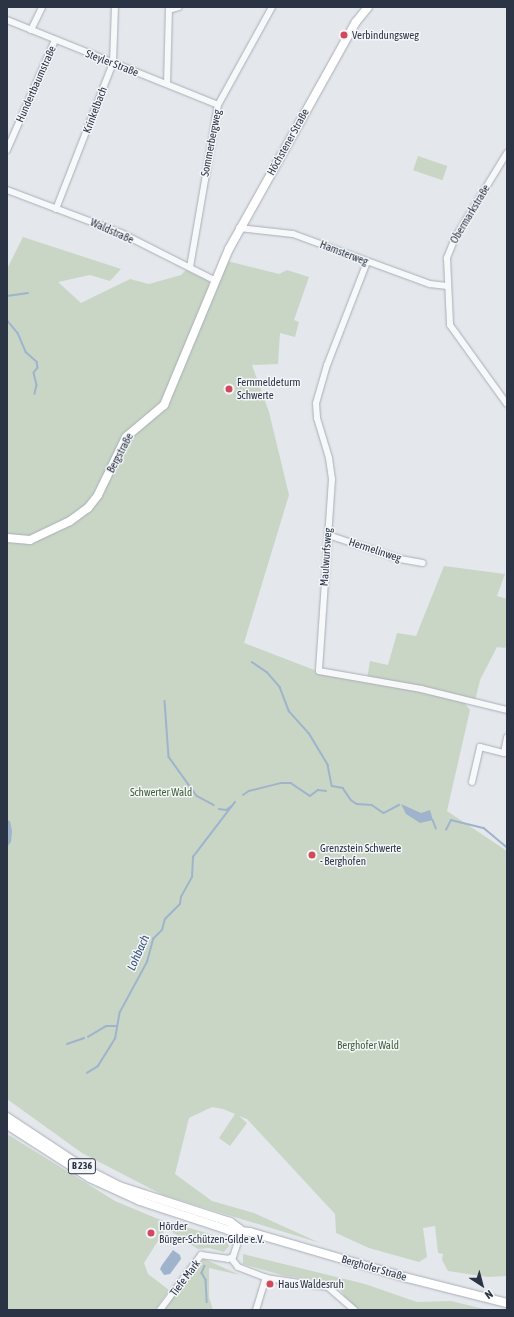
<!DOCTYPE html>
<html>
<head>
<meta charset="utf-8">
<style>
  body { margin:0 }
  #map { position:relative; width:514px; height:1317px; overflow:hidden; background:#e4e7ec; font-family:"Asap Condensed",sans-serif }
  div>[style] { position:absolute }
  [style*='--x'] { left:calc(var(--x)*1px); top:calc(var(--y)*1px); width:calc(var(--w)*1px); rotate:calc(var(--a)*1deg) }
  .green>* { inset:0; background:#c9d6c5; transform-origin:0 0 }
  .water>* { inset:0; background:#9fb4cc }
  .stream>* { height:1.5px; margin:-0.75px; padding:0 0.75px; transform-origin:0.75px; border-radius:0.75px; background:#9fb4cc }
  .roads { filter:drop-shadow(0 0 1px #a9aeb7) drop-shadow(0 0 1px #a9aeb7) }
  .minor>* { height:6px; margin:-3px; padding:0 3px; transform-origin:3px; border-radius:3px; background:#f7f8fa }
  .major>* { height:8px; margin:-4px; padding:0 4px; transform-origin:4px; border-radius:4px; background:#fff }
  .dots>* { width:11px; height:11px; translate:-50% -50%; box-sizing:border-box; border:2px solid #f4f6f9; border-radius:50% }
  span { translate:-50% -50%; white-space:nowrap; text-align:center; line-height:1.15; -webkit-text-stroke:3px #f4f6f9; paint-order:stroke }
  .shield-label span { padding:1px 3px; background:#f4f6f9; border:1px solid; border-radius:3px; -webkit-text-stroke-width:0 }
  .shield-label { font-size:10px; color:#2b3445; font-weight:700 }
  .poi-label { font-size:11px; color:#2b3445 }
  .left { translate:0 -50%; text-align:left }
  .street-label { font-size:11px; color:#2b3445 }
  .park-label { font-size:11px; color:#3f6138 }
  .water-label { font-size:12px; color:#34527a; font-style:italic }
  .frame { position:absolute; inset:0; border:8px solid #2b3445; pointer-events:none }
  .north { position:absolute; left:462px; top:1265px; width:40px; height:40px; -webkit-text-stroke:3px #f4f6f9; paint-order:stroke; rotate:144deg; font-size:11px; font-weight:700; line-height:16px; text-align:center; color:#2b3445 }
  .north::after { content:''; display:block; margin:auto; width:14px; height:18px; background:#2b3445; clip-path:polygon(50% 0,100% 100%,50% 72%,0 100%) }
</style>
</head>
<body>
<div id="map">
  <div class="green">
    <div style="left:418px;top:156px;width:31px;height:15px;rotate:19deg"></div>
    <div style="clip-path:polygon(23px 237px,121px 269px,110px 281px,90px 275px,58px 282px,81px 303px,130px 279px,149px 284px,181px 275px,186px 270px,209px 281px,209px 286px,215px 289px,227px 261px,279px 274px,287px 270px,309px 277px,294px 320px,299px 322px,295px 337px,280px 333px,278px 364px,252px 365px,269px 412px,289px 495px,244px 643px,322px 673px,421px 691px,464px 702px,470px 710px,447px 811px,507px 851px,507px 1276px,488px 1277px,448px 1271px,442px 1260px,443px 1254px,438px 1253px,435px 1226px,423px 1228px,427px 1257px,419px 1262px,369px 1248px,336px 1233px,335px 1214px,247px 1119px,239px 1116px,247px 1123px,230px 1146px,219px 1138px,235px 1114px,223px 1109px,212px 1107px,189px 1118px,175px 1174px,212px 1201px,254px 1213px,320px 1243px,163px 1195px,82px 1153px,7px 1099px,7px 269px)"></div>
    <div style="clip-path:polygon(444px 566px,505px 574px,497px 596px,507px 599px,507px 644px,505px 648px,497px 647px,480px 680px,475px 701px,367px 679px,370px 661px,388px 665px,397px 633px,416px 636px)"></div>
    <div style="clip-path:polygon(7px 1134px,115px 1201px,158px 1219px,210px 1234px,226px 1241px,229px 1246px,224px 1252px,209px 1248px,198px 1249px,166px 1228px,144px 1263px,148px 1274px,169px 1290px,155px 1310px,7px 1310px)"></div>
    <div style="clip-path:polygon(243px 1254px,365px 1284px,417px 1302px,451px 1301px,488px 1310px,359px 1310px,345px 1297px,336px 1283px,285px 1276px,243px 1264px)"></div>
    <div style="clip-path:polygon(204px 1259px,240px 1275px,209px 1268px,209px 1297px,213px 1310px,163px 1310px)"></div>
  </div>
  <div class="water">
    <div style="clip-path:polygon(401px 804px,421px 813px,430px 810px,433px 820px,420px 823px,406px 814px)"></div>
    <div style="clip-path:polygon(7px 820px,10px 821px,12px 831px,11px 842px,7px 847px)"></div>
    <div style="clip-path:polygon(173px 1250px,180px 1255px,181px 1259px,170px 1274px,164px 1275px,160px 1269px,162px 1265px)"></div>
  </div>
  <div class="stream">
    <div style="--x:7;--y:296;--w:21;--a:-8"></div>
    <div style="--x:7;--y:320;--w:17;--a:50"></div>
    <div style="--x:18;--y:333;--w:21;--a:67"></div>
    <div style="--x:26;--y:352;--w:15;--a:42"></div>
    <div style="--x:37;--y:362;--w:6;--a:81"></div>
    <div style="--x:38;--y:368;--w:6;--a:129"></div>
    <div style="--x:34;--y:373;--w:12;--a:76"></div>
    <div style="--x:37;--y:385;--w:9;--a:103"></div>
    <div style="--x:252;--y:662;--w:18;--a:34"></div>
    <div style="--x:267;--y:672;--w:20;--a:49"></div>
    <div style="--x:280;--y:687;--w:26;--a:69"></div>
    <div style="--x:289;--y:711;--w:30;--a:48"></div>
    <div style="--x:309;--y:733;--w:37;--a:59"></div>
    <div style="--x:328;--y:765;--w:21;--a:79"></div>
    <div style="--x:332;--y:786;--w:11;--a:10"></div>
    <div style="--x:343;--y:788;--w:14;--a:56"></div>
    <div style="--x:351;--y:800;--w:7;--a:34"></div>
    <div style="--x:357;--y:804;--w:15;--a:4"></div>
    <div style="--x:372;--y:805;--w:14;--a:34"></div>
    <div style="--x:384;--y:813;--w:17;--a:-28"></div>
    <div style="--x:165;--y:701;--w:56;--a:85.9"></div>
    <div style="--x:169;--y:757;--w:48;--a:54.3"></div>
    <div style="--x:197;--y:796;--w:19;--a:28"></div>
    <div style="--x:243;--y:795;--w:7;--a:-34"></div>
    <div style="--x:249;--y:791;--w:33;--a:-14"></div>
    <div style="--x:281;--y:783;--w:10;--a:0"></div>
    <div style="--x:291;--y:783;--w:23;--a:34"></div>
    <div style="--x:310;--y:796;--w:10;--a:-37"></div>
    <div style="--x:318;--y:790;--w:8;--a:7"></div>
    <div style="--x:219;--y:809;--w:7;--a:8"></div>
    <div style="--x:226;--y:810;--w:7;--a:-34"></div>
    <div style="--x:433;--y:820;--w:9;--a:69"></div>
    <div style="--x:446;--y:830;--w:11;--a:-63"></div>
    <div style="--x:451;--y:820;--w:34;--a:14"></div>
    <div style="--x:484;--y:828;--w:30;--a:40"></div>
    <div style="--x:88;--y:1037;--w:21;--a:-31"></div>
    <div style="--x:106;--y:1026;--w:10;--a:0"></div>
    <div style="--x:67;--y:1044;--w:18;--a:-19"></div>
    <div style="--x:87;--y:1073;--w:13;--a:-32"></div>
    <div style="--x:98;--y:1066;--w:32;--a:-58"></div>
    <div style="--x:115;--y:1039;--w:27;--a:-80"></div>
    <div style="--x:120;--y:1012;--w:57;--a:-61.6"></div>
    <div style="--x:147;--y:962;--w:24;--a:-75"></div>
    <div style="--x:153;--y:939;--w:13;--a:-45"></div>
    <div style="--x:162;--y:930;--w:11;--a:-75"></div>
    <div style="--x:165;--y:919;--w:21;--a:-45"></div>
    <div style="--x:180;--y:904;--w:7;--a:-82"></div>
    <div style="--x:181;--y:897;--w:23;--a:-61"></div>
    <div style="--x:192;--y:877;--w:20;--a:-87"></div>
    <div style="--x:193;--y:857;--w:69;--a:-52.6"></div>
    <div style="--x:205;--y:1266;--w:8;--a:113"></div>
    <div style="--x:202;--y:1273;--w:8;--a:60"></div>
    <div style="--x:206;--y:1280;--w:22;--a:87"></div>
  </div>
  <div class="roads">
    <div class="minor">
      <div style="--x:169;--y:10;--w:10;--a:-17"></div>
      <div style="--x:7;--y:20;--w:227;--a:21.9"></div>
      <div style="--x:31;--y:30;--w:25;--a:-64"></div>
      <div style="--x:167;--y:84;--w:77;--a:-88.5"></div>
      <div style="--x:7;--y:150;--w:120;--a:-66.4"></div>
      <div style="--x:507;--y:153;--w:100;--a:121.5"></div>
      <div style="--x:455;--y:238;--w:22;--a:112"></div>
      <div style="--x:447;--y:258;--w:67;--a:87.4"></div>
      <div style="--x:450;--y:325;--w:97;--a:54.2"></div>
      <div style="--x:7;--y:190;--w:122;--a:20.7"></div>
      <div style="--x:121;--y:233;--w:104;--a:26.8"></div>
      <div style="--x:56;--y:209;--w:157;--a:-68.7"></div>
      <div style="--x:113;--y:63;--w:56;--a:-88"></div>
      <div style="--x:239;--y:228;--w:54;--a:6.3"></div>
      <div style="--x:293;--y:234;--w:146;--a:20.1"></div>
      <div style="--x:430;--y:284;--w:17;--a:7"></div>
      <div style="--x:367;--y:262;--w:110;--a:111.2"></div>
      <div style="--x:327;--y:365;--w:40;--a:106"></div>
      <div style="--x:316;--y:403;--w:15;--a:86"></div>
      <div style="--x:317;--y:418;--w:42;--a:73.3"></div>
      <div style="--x:329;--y:458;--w:21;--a:82"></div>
      <div style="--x:332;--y:479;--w:192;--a:93.9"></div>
      <div style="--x:319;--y:671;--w:104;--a:10"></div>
      <div style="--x:421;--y:689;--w:89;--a:13.7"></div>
      <div style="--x:190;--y:267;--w:164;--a:-80.2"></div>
      <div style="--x:218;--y:105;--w:112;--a:-61.1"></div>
      <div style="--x:328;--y:535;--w:76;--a:18.4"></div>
      <div style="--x:400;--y:559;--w:23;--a:10"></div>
      <div style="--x:504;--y:753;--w:16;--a:-79"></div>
      <div style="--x:472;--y:782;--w:36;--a:-77"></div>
      <div style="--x:480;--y:747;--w:25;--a:14"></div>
      <div style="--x:231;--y:1258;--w:11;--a:52"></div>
      <div style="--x:238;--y:1267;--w:30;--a:21"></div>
      <div style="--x:266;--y:1278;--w:63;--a:8.3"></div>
      <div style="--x:328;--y:1287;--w:35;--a:41"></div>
      <div style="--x:160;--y:1310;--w:69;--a:-53.3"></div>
      <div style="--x:201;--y:1255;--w:27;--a:8"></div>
      <div style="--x:228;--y:1259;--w:5;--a:-22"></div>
      <div style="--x:233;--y:1257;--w:28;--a:-72"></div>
      <div style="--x:256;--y:1310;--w:34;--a:-73"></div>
    </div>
    <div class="major">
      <div style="--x:7;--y:538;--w:23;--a:5"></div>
      <div style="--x:30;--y:540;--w:44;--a:-25.4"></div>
      <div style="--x:70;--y:521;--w:22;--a:-36"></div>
      <div style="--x:88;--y:508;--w:16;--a:-52"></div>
      <div style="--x:98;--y:495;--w:64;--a:-64.2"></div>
      <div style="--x:126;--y:437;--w:50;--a:-40.1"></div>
      <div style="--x:164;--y:405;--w:169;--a:-67.4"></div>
      <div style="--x:229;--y:249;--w:260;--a:-60.8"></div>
      <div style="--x:356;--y:22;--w:19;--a:-51"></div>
      <div style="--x:7;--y:1117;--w:92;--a:33.5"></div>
      <div style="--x:84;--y:1168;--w:39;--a:27"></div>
      <div style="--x:119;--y:1186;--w:117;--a:18"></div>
      <div style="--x:230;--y:1222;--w:14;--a:36"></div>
      <div style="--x:7;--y:1125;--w:98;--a:32.6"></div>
      <div style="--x:90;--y:1178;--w:55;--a:24.7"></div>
      <div style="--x:140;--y:1201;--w:93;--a:18.2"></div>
      <div style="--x:228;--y:1230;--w:22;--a:5"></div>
      <div style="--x:250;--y:1232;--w:160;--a:16.3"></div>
      <div style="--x:404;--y:1277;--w:106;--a:14.2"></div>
    </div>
  </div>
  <div class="dots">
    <div style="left:344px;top:35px;background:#d1495b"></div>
    <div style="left:229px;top:389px;background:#d1495b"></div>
    <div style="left:312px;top:855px;background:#d1495b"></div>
    <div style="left:151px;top:1233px;background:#d1495b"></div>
    <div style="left:270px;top:1284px;background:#d1495b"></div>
  </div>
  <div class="shield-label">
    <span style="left:82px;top:1166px">B 236</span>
  </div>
  <div class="poi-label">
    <span class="left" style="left:352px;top:35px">Verbindungsweg</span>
    <span class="left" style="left:237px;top:389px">Fernmeldeturm<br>Schwerte</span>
    <span class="left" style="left:320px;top:855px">Grenzstein Schwerte<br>- Berghofen</span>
    <span class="left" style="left:159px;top:1233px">Hörder<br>Bürger-Schützen-Gilde e.V.</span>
    <span class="left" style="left:278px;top:1284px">Haus Waldesruh</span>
  </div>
  <div class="street-label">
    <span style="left:112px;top:63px;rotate:21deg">Steyler Straße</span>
    <span style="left:36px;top:84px;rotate:-66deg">Hundertbaumstraße</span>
    <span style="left:95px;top:110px;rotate:-69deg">Krinkelbach</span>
    <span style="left:288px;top:142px;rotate:-61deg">Höchstener Straße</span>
    <span style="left:211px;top:143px;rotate:-79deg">Sommerbergweg</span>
    <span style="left:470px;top:214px;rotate:-59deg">Obermarkstraße</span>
    <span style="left:112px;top:231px;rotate:24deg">Waldstraße</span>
    <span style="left:344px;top:253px;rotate:21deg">Hamsterweg</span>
    <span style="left:120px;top:453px;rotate:-62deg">Bergstraße</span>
    <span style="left:375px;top:550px;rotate:18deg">Hermelinweg</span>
    <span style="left:326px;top:557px;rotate:-86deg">Maulwurfsweg</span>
    <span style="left:374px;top:1268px;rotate:16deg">Berghofer Straße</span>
    <span style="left:185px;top:1278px;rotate:-53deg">Tiefe Mark</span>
  </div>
  <div class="park-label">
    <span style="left:161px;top:792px">Schwerter Wald</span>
    <span style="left:368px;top:1045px">Berghofer Wald</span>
  </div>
  <div class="water-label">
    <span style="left:139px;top:953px;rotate:-66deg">Lohbach</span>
  </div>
  <div class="frame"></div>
  <div class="north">N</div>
</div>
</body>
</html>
